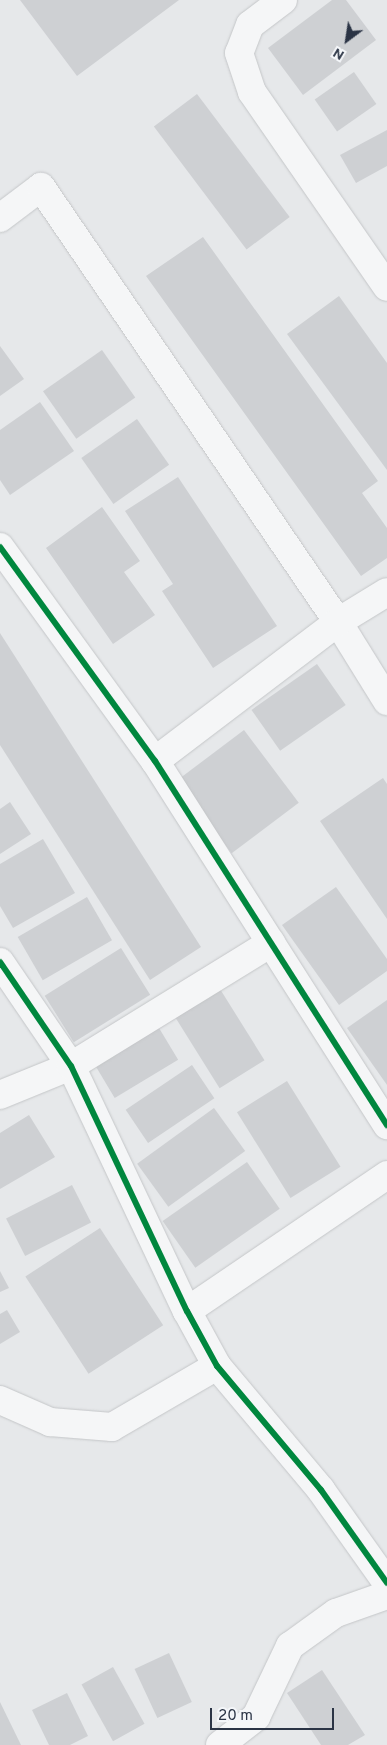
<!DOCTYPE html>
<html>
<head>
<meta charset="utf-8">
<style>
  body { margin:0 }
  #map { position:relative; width:387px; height:1745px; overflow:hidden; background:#e6e8ea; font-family:Overpass,sans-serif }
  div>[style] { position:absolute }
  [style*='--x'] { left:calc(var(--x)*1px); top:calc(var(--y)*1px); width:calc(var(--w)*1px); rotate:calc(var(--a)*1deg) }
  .building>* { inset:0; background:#ced0d3; transform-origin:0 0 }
  .roads { filter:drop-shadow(0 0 1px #c4c6c8) drop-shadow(0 0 1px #c4c6c8) }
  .minor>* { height:28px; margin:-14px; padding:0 14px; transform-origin:14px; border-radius:14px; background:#f5f6f7 }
  .cycleway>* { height:6px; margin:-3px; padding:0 3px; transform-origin:3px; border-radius:3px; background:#00873e }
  span { translate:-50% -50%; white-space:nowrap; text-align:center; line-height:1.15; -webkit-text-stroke:4.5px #f4f6f9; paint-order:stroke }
  .north { position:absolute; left:322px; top:15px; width:50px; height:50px; -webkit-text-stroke:4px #f4f6f9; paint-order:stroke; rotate:211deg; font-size:14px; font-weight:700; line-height:20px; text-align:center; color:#2b3445 }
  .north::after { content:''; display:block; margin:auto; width:18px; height:22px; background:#2b3445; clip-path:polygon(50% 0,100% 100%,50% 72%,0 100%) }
  .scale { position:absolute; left:210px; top:1708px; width:124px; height:22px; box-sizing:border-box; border:2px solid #2b3445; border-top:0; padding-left:6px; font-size:15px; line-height:18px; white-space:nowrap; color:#2b3445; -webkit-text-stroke:4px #f4f6f9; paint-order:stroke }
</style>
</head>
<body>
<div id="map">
  <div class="building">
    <div style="clip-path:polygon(20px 0,179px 0,77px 76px)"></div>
    <div style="clip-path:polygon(332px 0,346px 0,376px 40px,303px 95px,268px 48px)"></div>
    <div style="left:354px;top:72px;width:39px;height:48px;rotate:55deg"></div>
    <div style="left:197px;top:94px;width:154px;height:54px;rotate:53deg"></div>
    <div style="clip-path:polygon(387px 130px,387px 166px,356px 183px,340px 155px)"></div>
    <div style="clip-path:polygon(203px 237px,378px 481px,362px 493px,387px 528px,387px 558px,361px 576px,146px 276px)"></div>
    <div style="clip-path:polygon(339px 296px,387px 363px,387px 470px,287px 334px)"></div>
    <div style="clip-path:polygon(0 346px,24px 379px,0 396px)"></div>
    <div style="left:102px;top:350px;width:58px;height:72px;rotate:55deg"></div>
    <div style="clip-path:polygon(40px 402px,74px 451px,10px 495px,0 480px,0 430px)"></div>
    <div style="left:137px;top:419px;width:56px;height:68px;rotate:55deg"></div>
    <div style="clip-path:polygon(178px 477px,277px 626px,213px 668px,162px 591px,173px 584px,125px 511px)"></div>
    <div style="clip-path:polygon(102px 507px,140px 561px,124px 572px,155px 615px,113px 644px,46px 548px)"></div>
    <div style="clip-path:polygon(0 633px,201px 947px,150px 980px,0 745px)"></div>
    <div style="left:317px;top:664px;width:50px;height:80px;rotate:55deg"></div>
    <div style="left:244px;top:730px;width:91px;height:84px;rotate:53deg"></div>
    <div style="clip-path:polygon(383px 778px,387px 784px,387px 919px,320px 821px)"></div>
    <div style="clip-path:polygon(10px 802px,31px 834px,0 854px,0 809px)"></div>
    <div style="clip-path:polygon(43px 839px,75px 893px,13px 928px,0 906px,0 864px)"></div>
    <div style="clip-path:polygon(336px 887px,387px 959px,387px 971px,339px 1005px,282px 925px)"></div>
    <div style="left:87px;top:897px;width:50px;height:80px;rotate:60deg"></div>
    <div style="left:121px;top:948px;width:55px;height:90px;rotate:58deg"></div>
    <div style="left:220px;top:989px;width:84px;height:53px;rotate:58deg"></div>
    <div style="clip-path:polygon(387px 1000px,387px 1085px,347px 1028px)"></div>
    <div style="left:156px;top:1023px;width:43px;height:74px;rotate:59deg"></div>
    <div style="left:192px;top:1065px;width:40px;height:80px;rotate:56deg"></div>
    <div style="left:287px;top:1081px;width:101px;height:59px;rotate:58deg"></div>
    <div style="left:214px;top:1108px;width:53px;height:95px;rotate:54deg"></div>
    <div style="clip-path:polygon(29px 1115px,55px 1157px,0 1189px,0 1133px)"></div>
    <div style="left:247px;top:1162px;width:57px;height:103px;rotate:55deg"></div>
    <div style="left:72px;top:1185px;width:42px;height:74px;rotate:63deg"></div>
    <div style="left:100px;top:1228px;width:116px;height:89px;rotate:57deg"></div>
    <div style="clip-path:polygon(0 1271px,9px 1288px,0 1292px)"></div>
    <div style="clip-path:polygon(7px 1310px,20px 1332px,0 1344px,0 1314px)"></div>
    <div style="left:169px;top:1653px;width:54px;height:38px;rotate:65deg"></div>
    <div style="left:113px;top:1667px;width:65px;height:36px;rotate:61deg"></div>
    <div style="clip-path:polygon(322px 1670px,365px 1735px,348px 1745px,321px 1745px,287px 1693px)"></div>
    <div style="clip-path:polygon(67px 1693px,88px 1736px,70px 1745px,49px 1745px,32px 1710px)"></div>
    <div style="clip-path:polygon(0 1702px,21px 1745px,0 1745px)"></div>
  </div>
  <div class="roads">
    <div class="minor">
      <div style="--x:283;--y:0;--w:41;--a:142.9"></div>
      <div style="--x:250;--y:25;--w:30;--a:111"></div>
      <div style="--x:239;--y:53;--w:41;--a:71.6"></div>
      <div style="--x:252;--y:92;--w:237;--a:55.3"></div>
      <div style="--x:0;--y:218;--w:51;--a:-37.1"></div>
      <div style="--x:41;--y:187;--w:527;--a:55.68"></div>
      <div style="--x:338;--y:622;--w:93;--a:58.2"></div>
      <div style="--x:0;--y:547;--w:264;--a:54.1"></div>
      <div style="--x:155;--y:761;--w:432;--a:57.5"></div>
      <div style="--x:155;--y:761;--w:230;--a:-37.2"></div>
      <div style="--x:338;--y:622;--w:57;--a:-31.5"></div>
      <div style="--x:0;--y:962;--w:126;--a:55.7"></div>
      <div style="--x:71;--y:1066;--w:271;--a:64.7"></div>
      <div style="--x:187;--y:1311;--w:63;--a:61.4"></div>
      <div style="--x:217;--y:1366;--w:162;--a:50"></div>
      <div style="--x:321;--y:1490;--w:114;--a:54.6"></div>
      <div style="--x:0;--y:1095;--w:77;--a:-22.2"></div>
      <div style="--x:71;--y:1066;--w:235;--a:-31.6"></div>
      <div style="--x:187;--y:1311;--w:242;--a:-34.2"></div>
      <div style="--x:0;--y:1400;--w:55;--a:23.7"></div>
      <div style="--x:50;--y:1422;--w:62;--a:4.6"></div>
      <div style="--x:112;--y:1427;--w:121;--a:-30.2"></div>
      <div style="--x:220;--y:1745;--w:46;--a:-37.9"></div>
      <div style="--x:256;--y:1717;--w:79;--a:-64.4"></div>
      <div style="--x:290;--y:1646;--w:57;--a:-35.7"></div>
      <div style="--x:336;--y:1613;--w:54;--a:-19.4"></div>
    </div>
  </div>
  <div class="cycleway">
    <div style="--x:0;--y:547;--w:264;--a:54.1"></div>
    <div style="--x:155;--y:761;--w:432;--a:57.5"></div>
    <div style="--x:0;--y:962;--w:126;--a:55.7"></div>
    <div style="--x:71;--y:1066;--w:271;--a:64.7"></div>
    <div style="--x:187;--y:1311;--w:63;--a:61.4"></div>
    <div style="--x:217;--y:1366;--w:162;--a:50"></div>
    <div style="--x:321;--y:1490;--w:114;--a:54.6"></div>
  </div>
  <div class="north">N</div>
  <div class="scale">20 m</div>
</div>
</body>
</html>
